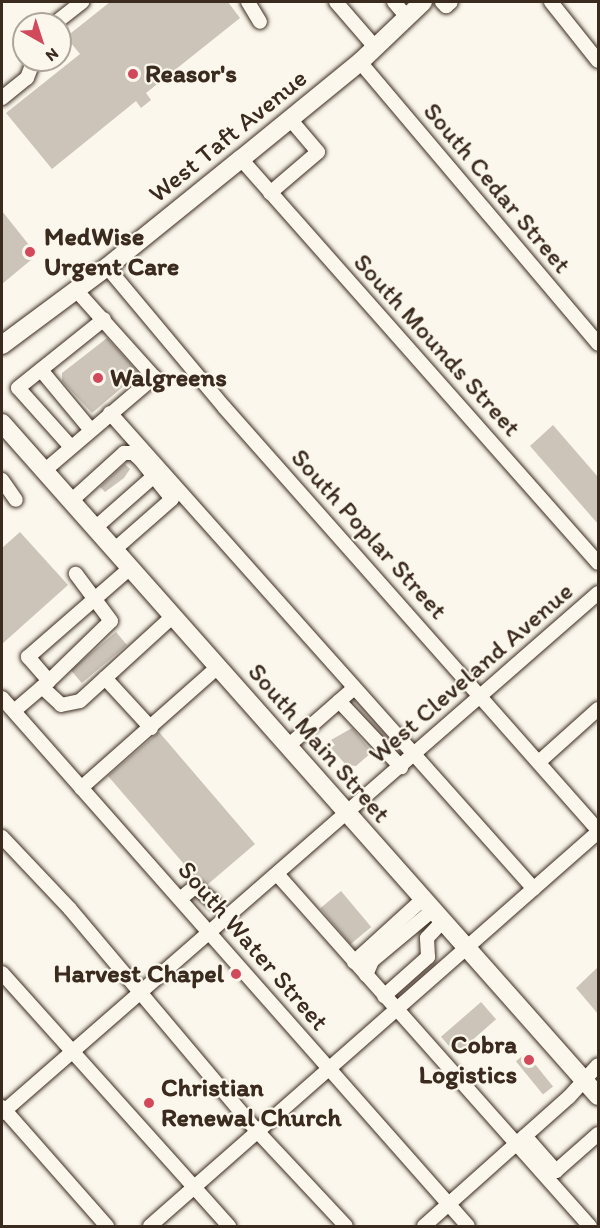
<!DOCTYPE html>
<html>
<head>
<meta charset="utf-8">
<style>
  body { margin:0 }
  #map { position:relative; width:600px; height:1228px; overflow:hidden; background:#fbf7ec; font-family:Itim,sans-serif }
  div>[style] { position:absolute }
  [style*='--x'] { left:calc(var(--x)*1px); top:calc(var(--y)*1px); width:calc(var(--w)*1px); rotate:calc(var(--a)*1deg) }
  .building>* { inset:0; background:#ccc4b9; transform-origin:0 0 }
  .roads { filter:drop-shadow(0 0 2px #3b2a1e) drop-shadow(0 0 2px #3b2a1e) }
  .minor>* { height:14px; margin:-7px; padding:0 7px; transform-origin:7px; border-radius:7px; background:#fbf7ec }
  .major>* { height:18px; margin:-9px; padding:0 9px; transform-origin:9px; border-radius:9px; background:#fbf7ec }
  .dots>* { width:16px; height:16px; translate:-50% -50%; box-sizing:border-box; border:3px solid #fbf7ec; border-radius:50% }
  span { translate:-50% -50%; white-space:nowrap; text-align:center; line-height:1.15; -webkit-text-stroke:4.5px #fbf7ec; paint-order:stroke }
  .poi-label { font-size:26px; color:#3b2a1e; font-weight:700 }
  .left { translate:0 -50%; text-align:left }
  .right { translate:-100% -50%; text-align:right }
  .street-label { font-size:26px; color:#3b2a1e }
  .frame { position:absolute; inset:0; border:3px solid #3b2a1e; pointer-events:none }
  .north { position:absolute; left:12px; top:12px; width:60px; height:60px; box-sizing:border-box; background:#fbf7ec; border:2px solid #aea59a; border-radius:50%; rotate:141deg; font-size:16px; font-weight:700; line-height:24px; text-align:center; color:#3b2a1e }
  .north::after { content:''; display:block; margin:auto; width:21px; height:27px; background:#d1495b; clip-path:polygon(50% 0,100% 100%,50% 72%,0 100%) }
</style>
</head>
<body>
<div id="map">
  <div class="building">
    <div style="clip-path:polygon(110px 2px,228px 2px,240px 18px,146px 93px,151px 100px,141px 108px,136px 101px,52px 169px,6px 113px,80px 54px,66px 37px)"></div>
    <div style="clip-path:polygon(2px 211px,37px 255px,2px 284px)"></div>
    <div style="clip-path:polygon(107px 338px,139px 373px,92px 413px,62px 381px,62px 373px)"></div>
    <div style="clip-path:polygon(553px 425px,598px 477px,598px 524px,530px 446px)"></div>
    <div style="clip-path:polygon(125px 464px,130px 469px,124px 478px,105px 492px,100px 487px)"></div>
    <div style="clip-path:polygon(20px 532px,68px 585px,2px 644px,2px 548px)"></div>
    <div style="left:116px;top:632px;width:17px;height:59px;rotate:50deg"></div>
    <div style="clip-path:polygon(352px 728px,372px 752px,356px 766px,346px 765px,331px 748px,335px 745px,331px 740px)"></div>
    <div style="clip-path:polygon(159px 732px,255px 844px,207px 885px,196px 878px,108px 776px)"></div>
    <div style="left:341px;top:891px;width:47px;height:27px;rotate:50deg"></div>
    <div style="clip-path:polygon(598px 967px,598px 1014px,576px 988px)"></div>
    <div style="left:481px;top:1002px;width:23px;height:53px;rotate:49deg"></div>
    <div style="left:526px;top:1053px;width:43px;height:13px;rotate:51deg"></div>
  </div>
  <div class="roads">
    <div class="minor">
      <div style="--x:248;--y:2;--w:23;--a:59"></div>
      <div style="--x:336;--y:2;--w:60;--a:49.1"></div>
      <div style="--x:394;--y:2;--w:20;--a:49"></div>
      <div style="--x:442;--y:2;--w:6;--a:45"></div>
      <div style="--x:446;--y:6;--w:6;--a:-39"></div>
      <div style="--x:551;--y:2;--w:75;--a:51.5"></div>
      <div style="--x:54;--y:24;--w:36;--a:-38"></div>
      <div style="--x:360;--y:62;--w:369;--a:49.8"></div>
      <div style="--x:2;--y:98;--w:32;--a:-39"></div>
      <div style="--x:27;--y:78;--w:19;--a:-69"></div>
      <div style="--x:241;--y:159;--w:539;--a:48.53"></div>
      <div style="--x:270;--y:193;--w:63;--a:-40.5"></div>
      <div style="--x:318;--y:152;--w:43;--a:-130.3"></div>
      <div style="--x:107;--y:267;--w:182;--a:50.1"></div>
      <div style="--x:224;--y:407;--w:565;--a:48.52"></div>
      <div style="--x:41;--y:370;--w:77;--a:50.3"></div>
      <div style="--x:110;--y:413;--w:637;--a:48.31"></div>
      <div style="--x:71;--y:447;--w:79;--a:-131.9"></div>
      <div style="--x:18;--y:388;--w:110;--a:-38.7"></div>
      <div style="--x:44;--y:471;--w:145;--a:-40.5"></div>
      <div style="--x:154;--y:377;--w:117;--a:-131.9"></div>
      <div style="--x:2;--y:480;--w:24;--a:55"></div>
      <div style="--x:71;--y:501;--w:72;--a:-42.2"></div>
      <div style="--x:124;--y:453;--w:9;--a:0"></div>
      <div style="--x:133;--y:453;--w:9;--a:41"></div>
      <div style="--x:140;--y:459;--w:51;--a:51.3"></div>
      <div style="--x:172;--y:499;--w:77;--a:138.7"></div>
      <div style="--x:95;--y:528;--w:79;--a:-41.4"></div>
      <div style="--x:105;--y:678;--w:68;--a:47.4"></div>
      <div style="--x:49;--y:681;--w:86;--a:-44.1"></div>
      <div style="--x:111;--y:621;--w:59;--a:-126.7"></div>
      <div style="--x:42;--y:687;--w:26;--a:43"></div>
      <div style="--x:61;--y:705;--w:19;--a:-12"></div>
      <div style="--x:80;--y:701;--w:126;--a:-42.4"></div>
      <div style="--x:2;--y:698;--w:704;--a:48.57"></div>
      <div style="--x:339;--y:701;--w:91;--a:46.8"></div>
      <div style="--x:14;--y:711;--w:46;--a:-40.6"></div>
      <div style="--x:49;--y:681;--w:32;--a:-131"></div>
      <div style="--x:28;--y:657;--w:135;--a:-41.1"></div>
      <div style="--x:288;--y:746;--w:88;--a:-41.3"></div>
      <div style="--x:540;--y:761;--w:78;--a:-41.9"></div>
      <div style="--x:81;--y:788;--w:183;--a:-41.5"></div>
      <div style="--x:2;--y:837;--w:99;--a:46.6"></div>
      <div style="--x:70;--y:909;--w:290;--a:49.9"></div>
      <div style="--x:257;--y:1131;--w:130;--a:46.9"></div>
      <div style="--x:277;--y:874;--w:471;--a:48.4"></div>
      <div style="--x:180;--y:899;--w:19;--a:-39"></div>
      <div style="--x:195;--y:887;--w:23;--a:38"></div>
      <div style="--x:354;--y:962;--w:93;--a:-42.4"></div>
      <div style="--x:2;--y:973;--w:340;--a:48.1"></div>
      <div style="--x:366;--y:975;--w:15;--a:-67"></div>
      <div style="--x:372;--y:961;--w:80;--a:-39.9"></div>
      <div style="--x:384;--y:996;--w:59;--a:-41.6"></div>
      <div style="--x:428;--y:957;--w:19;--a:-93"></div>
      <div style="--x:427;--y:938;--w:23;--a:-47"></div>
      <div style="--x:2;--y:1107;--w:159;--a:48.6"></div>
      <div style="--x:2;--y:1113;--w:791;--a:-41.1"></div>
      <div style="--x:525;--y:1136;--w:47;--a:48.5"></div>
      <div style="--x:556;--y:1171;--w:56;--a:-41.4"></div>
      <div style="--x:150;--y:1226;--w:597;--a:-41.33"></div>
      <div style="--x:424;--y:1226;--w:194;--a:-41.7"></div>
      <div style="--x:569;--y:1097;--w:43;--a:-47.8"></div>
    </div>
    <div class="major">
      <div style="--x:2;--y:345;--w:131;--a:-36.6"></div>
      <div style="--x:107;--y:267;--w:172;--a:-38.9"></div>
      <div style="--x:241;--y:159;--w:154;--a:-39.2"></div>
      <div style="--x:360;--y:62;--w:87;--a:-43.6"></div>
      <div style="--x:2;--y:423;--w:899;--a:48.47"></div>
    </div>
  </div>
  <div class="dots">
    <div style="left:133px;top:74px;background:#d1495b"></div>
    <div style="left:30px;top:252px;background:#d1495b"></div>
    <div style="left:98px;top:378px;background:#d1495b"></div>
    <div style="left:236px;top:974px;background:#d1495b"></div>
    <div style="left:529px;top:1060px;background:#d1495b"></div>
    <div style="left:149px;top:1103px;background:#d1495b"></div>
  </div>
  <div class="poi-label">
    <span class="left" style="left:145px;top:74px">Reasor's</span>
    <span class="left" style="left:44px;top:252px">MedWise<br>Urgent Care</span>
    <span class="left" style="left:110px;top:378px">Walgreens</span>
    <span class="right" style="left:224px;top:974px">Harvest Chapel</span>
    <span class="right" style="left:517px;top:1060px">Cobra<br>Logistics</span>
    <span class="left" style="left:161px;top:1103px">Christian<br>Renewal Church</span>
  </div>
  <div class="street-label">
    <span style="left:228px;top:136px;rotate:-39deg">West Taft Avenue</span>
    <span style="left:497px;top:188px;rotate:50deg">South Cedar Street</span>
    <span style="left:437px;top:345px;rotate:48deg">South Mounds Street</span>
    <span style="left:369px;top:534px;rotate:48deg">South Poplar Street</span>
    <span style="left:471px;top:673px;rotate:-41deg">West Cleveland Avenue</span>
    <span style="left:319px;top:743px;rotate:49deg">South Main Street</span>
    <span style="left:253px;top:946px;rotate:49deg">South Water Street</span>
  </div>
  <div class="frame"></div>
  <div class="north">N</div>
</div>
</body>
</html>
